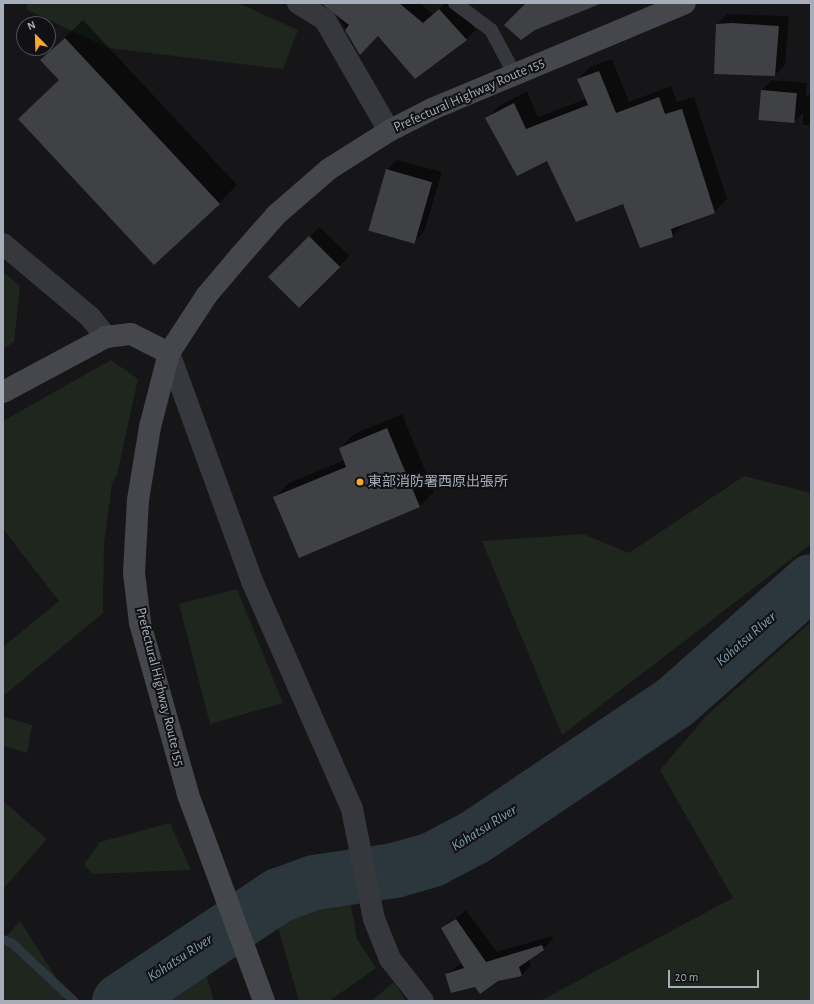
<!DOCTYPE html>
<html>
<head>
<meta charset="utf-8">
<style>
  body { margin:0 }
  #map { position:relative; width:814px; height:1004px; overflow:hidden; background:#161618; font-family:"Alegreya Sans","Noto Sans JP",sans-serif }
  div>[style] { position:absolute }
  [style*='--x'] { left:calc(var(--x)*1px); top:calc(var(--y)*1px); width:calc(var(--w)*1px); rotate:calc(var(--a)*1deg) }
  .green>* { inset:0; background:#1e261e }
  .shadow>* { inset:0; background:#0007; transform-origin:0 0 }
  .stream>* { height:9px; margin:-4.5px; padding:0 4.5px; transform-origin:4.5px; border-radius:4.5px; background:#2b363d }
  .river>* { height:55px; margin:-27.5px; padding:0 27.5px; transform-origin:27.5px; border-radius:27.5px; background:#2b363d }
  .building>* { inset:0; background:#404145; transform-origin:0 0 }
  .lane>* { height:14px; margin:-7px; padding:0 7px; transform-origin:7px; border-radius:7px; background:#37383d }
  .street>* { height:22px; margin:-11px; padding:0 11px; transform-origin:11px; border-radius:11px; background:#37383d }
  .secondary>* { height:22px; margin:-11px; padding:0 11px; transform-origin:11px; border-radius:11px; background:#45474d }
  .dots>* { width:11px; height:11px; translate:-50% -50%; box-sizing:border-box; border:2px solid #111113; border-radius:50% }
  span { translate:-50% -50%; white-space:nowrap; text-align:center; line-height:1.15; -webkit-text-stroke:4px #111113; paint-order:stroke }
  .street-label { font-size:14px; color:#a7aeb9 }
  .poi-label { font-size:14px; color:#a7aeb9 }
  .left { translate:0 -50%; text-align:left }
  .water-label { font-size:15px; color:#7d9fb5; font-style:italic }
  .frame { position:absolute; inset:0; border:4px solid #a7aeb9; pointer-events:none }
  .north { position:absolute; left:16px; top:16px; width:40px; height:40px; box-sizing:border-box; background:#111113; border:1px solid #4d5055; border-radius:50%; rotate:337deg; font-size:11px; font-weight:700; line-height:16px; text-align:center; color:#a7aeb9 }
  .north::after { content:''; display:block; margin:auto; width:14px; height:18px; background:#faa82c; clip-path:polygon(50% 0,100% 100%,50% 72%,0 100%) }
  .scale { position:absolute; left:668px; top:970px; width:91px; height:18px; box-sizing:border-box; border:2px solid #a7aeb9; border-top:0; padding-left:5px; font-size:12px; line-height:14px; white-space:nowrap; color:#a7aeb9; -webkit-text-stroke:3px #111113; paint-order:stroke }
</style>
</head>
<body>
<div id="map">
  <div class="green">
    <div style="clip-path:polygon(28px 3px,238px 3px,298px 30px,283px 69px,108px 48px,26px 9px)"></div>
    <div style="clip-path:polygon(3px 272px,20px 286px,14px 342px,3px 349px)"></div>
    <div style="clip-path:polygon(111px 360px,138px 379px,117px 475px,112px 483px,104px 545px,103px 613px,3px 696px,3px 647px,59px 601px,3px 529px,3px 421px)"></div>
    <div style="clip-path:polygon(744px 476px,811px 493px,811px 544px,562px 735px,482px 541px,583px 534px,629px 553px)"></div>
    <div style="clip-path:polygon(237px 589px,283px 703px,210px 724px,179px 604px)"></div>
    <div style="clip-path:polygon(811px 622px,811px 1001px,540px 1001px,733px 898px,660px 770px,707px 715px)"></div>
    <div style="clip-path:polygon(3px 717px,32px 725px,27px 753px,3px 746px)"></div>
    <div style="clip-path:polygon(3px 801px,47px 839px,3px 889px)"></div>
    <div style="clip-path:polygon(170px 823px,191px 870px,92px 874px,84px 864px,100px 842px)"></div>
    <div style="clip-path:polygon(342px 853px,357px 939px,376px 968px,329px 1001px,299px 1001px,265px 882px)"></div>
    <div style="clip-path:polygon(20px 921px,66px 993px,63px 1001px,3px 1001px,3px 940px)"></div>
    <div style="clip-path:polygon(196px 939px,214px 1001px,110px 1001px,112px 986px)"></div>
    <div style="clip-path:polygon(394px 982px,406px 1001px,371px 1001px)"></div>
  </div>
  <div class="shadow">
    <div style="clip-path:polygon(322px 3px,420px 3px,433px 14px,446px 3px,452px 3px,476px 30px,466px 39px,379px 34px,360px 54px,336px 13px)"></div>
    <div style="clip-path:polygon(727px 14px,789px 16px,785px 65px,775px 75px,717px 24px)"></div>
    <div style="clip-path:polygon(83px 20px,237px 185px,219px 203px,60px 80px,42px 60px)"></div>
    <div style="clip-path:polygon(612px 59px,629px 102px,671px 86px,677px 102px,694px 97px,727px 199px,714px 212px,685px 224px,672px 236px,487px 119px,499px 106px,527px 91px,538px 117px,586px 99px,578px 79px,590px 67px)"></div>
    <div style="clip-path:polygon(772px 80px,807px 83px,806px 97px,811px 93px,811px 125px,803px 125px,803px 113px,796px 120px,762px 90px)"></div>
    <div style="clip-path:polygon(397px 160px,442px 172px,424px 232px,414px 241px,387px 169px)"></div>
    <div style="left:319px;top:227px;width:42px;height:70px;rotate:43deg"></div>
    <div style="clip-path:polygon(402px 414px,434px 492px,420px 506px,275px 497px,289px 483px,345px 460px,340px 448px,354px 434px)"></div>
    <div style="clip-path:polygon(466px 910px,497px 952px,552px 936px,553px 939px,544px 948px,539px 941px,544px 948px,529px 959px,531px 965px,522px 975px,476px 986px,446px 974px,462px 963px,443px 929px)"></div>
  </div>
  <div class="stream">
    <div style="--x:3;--y:939;--w:10;--a:24"></div>
    <div style="--x:12;--y:943;--w:85;--a:43.1"></div>
  </div>
  <div class="river">
    <div style="--x:119;--y:1001;--w:191;--a:-33.7"></div>
    <div style="--x:278;--y:895;--w:38;--a:-20"></div>
    <div style="--x:314;--y:882;--w:81;--a:-8.5"></div>
    <div style="--x:394;--y:870;--w:40;--a:-16"></div>
    <div style="--x:432;--y:859;--w:47;--a:-27.6"></div>
    <div style="--x:474;--y:837;--w:240;--a:-34"></div>
    <div style="--x:673;--y:703;--w:184;--a:-41.5"></div>
  </div>
  <div class="building">
    <div style="clip-path:polygon(321px 3px,399px 3px,423px 23px,439px 9px,467px 40px,415px 79px,378px 36px,360px 55px,345px 30px,349px 25px)"></div>
    <div style="clip-path:polygon(526px 3px,599px 3px,600px 4px,535px 30px,521px 40px,504px 25px)"></div>
    <div style="clip-path:polygon(732px 23px,779px 26px,775px 76px,714px 74px,716px 24px)"></div>
    <div style="clip-path:polygon(65px 38px,220px 204px,154px 265px,18px 119px,59px 80px,40px 60px)"></div>
    <div style="clip-path:polygon(599px 71px,616px 113px,659px 97px,665px 114px,682px 109px,715px 213px,671px 229px,673px 237px,640px 248px,623px 204px,576px 222px,547px 161px,517px 176px,485px 118px,514px 103px,526px 129px,588px 105px,577px 79px)"></div>
    <div style="left:761px;top:90px;width:36px;height:30px;rotate:5deg"></div>
    <div style="left:386px;top:169px;width:48px;height:64px;rotate:16deg"></div>
    <div style="left:309px;top:236px;width:44px;height:58px;rotate:45deg"></div>
    <div style="clip-path:polygon(387px 428px,420px 507px,299px 558px,273px 497px,346px 467px,339px 448px)"></div>
    <div style="clip-path:polygon(456px 919px,486px 962px,542px 945px,544px 950px,519px 967px,522px 976px,498px 981px,480px 994px,475px 987px,451px 993px,445px 974px,464px 968px,441px 928px)"></div>
  </div>
  <div class="lane">
    <div style="--x:455;--y:3;--w:45;--a:36.9"></div>
    <div style="--x:491;--y:30;--w:49;--a:61.9"></div>
  </div>
  <div class="street">
    <div style="--x:298;--y:3;--w:32;--a:32"></div>
    <div style="--x:325;--y:20;--w:128;--a:60"></div>
    <div style="--x:3;--y:244;--w:114;--a:40"></div>
    <div style="--x:90;--y:317;--w:26;--a:51"></div>
    <div style="--x:169;--y:353;--w:243;--a:70"></div>
    <div style="--x:252;--y:581;--w:249;--a:66.3"></div>
    <div style="--x:352;--y:809;--w:112;--a:78.7"></div>
    <div style="--x:374;--y:919;--w:43;--a:68.2"></div>
    <div style="--x:390;--y:959;--w:53;--a:51.8"></div>
  </div>
  <div class="secondary">
    <div style="--x:3;--y:392;--w:117;--a:-28.1"></div>
    <div style="--x:106;--y:337;--w:25;--a:-7"></div>
    <div style="--x:131;--y:334;--w:42;--a:26.6"></div>
    <div style="--x:264;--y:1001;--w:221;--a:-110.2"></div>
    <div style="--x:188;--y:794;--w:178;--a:-105.7"></div>
    <div style="--x:140;--y:623;--w:50;--a:-96.8"></div>
    <div style="--x:134;--y:573;--w:73;--a:-86.9"></div>
    <div style="--x:138;--y:500;--w:74;--a:-80.7"></div>
    <div style="--x:150;--y:427;--w:76;--a:-75.6"></div>
    <div style="--x:169;--y:353;--w:69;--a:-56.8"></div>
    <div style="--x:207;--y:295;--w:51;--a:-49.8"></div>
    <div style="--x:240;--y:256;--w:55;--a:-48.7"></div>
    <div style="--x:276;--y:215;--w:70;--a:-41"></div>
    <div style="--x:329;--y:169;--w:71;--a:-32.3"></div>
    <div style="--x:389;--y:131;--w:48;--a:-27.1"></div>
    <div style="--x:432;--y:109;--w:274;--a:-22.7"></div>
  </div>
  <div class="dots">
    <div style="left:360px;top:482px;background:#faa82c"></div>
  </div>
  <div class="street-label">
    <span style="left:469px;top:95px;rotate:-24deg">Prefectural Highway Route 155</span>
    <span style="left:160px;top:687px;rotate:76deg">Prefectural Highway Route 155</span>
  </div>
  <div class="poi-label">
    <span class="left" style="left:368px;top:482px">東部消防署西原出張所</span>
  </div>
  <div class="water-label">
    <span style="left:746px;top:639px;rotate:-41deg">Kohatsu RIver</span>
    <span style="left:484px;top:828px;rotate:-32deg">Kohatsu RIver</span>
    <span style="left:180px;top:958px;rotate:-33deg">Kohatsu RIver</span>
  </div>
  <div class="frame"></div>
  <div class="north">N</div>
  <div class="scale">20 m</div>
</div>
</body>
</html>
